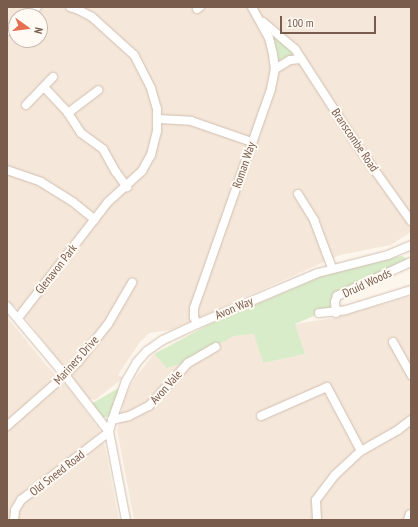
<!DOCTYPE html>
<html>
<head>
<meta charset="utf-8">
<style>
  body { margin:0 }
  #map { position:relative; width:418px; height:527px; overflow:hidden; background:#fdf6ec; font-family:"PT Sans Narrow",sans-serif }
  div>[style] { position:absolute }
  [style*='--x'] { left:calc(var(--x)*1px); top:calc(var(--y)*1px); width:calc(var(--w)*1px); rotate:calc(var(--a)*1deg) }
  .residential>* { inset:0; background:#f5e8da }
  .green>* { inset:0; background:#d8ecc9 }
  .roads { filter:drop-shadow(0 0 1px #d1beb0) drop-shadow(0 0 1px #d1beb0) }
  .street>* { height:8px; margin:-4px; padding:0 4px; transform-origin:4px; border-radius:4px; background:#fff }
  span { translate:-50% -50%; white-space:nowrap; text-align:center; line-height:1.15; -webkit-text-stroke:4px #fffaf3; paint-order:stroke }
  .street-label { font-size:12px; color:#7a5c4d }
  .frame { position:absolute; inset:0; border:8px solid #7a5c4d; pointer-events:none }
  .north { position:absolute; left:8px; top:8px; width:40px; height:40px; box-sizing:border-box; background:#fffaf3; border:1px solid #cabbb1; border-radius:50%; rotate:104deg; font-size:11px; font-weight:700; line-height:16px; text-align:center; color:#7a5c4d }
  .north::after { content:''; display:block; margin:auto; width:14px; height:18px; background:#e76f51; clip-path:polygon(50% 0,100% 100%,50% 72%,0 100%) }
  .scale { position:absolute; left:280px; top:16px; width:96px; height:18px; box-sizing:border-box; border:2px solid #7a5c4d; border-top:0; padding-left:5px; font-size:12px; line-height:14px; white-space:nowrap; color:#7a5c4d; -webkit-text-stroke:3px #fffaf3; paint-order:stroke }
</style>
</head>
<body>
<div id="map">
  <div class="residential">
    <div style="clip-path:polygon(evenodd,7px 7px,411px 7px,411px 232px,391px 245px,340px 255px,171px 330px,149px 333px,140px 342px,118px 375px,123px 378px,95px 400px,88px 399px,27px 320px,16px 307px,7px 301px,7px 7px,16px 16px,40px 16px,40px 40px,16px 40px,16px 16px)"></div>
    <div style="clip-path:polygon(411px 296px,411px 520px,134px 520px,117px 430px,125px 397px,134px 379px,154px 354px,168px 368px,234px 336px,255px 334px,263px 363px,304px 354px,295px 324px,333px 318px)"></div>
    <div style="clip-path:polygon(7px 317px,47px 366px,67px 386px,99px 429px,106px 451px,119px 520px,7px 520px)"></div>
  </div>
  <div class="green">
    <div style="clip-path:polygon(270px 33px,292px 51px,292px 57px,279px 62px,275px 44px)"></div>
    <div style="clip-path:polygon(402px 256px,406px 258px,406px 262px,333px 297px,330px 309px,295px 324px,305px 354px,263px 363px,254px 334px,234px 336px,183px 363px,167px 368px,154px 354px,210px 324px,327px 274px,353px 266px)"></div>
    <div style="clip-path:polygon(122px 386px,111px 416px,102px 418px,91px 404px)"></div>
  </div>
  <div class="roads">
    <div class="street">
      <div style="--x:197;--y:9;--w:4;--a:-34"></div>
      <div style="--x:25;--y:16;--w:15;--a:-37"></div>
      <div style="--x:263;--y:22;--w:42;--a:40.2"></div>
      <div style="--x:295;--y:49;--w:121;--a:57.1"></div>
      <div style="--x:361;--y:151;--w:86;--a:54.5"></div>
      <div style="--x:7;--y:31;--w:12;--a:-42"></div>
      <div style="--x:275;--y:69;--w:17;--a:-31"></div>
      <div style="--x:290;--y:60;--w:11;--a:-5"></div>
      <div style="--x:44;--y:87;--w:35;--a:47"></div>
      <div style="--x:68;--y:113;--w:24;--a:57"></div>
      <div style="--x:81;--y:133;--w:27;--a:36"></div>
      <div style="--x:103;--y:149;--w:26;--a:61"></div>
      <div style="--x:116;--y:172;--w:19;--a:54"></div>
      <div style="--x:26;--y:105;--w:39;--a:-46"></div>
      <div style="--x:68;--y:113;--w:38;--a:-37"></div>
      <div style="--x:158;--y:119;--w:33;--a:3"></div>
      <div style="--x:191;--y:121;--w:65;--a:19"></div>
      <div style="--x:7;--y:170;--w:36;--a:19"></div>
      <div style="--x:41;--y:182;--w:38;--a:32"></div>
      <div style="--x:73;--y:202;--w:28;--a:39"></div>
      <div style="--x:298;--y:194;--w:31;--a:58"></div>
      <div style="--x:314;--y:220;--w:51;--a:69.4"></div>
      <div style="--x:7;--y:306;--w:90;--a:50"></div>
      <div style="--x:65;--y:375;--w:72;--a:52.3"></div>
      <div style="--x:319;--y:313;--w:27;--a:-6"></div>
      <div style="--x:346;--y:310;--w:68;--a:-17.1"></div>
      <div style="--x:336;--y:313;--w:11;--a:-95"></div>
      <div style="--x:335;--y:302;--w:6;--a:-72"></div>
      <div style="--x:337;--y:296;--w:81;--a:-24.7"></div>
      <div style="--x:18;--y:318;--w:147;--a:-52.2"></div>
      <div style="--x:108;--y:202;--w:46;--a:-42.4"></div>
      <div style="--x:142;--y:171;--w:18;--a:-61"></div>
      <div style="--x:151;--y:155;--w:25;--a:-76"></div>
      <div style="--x:157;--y:131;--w:22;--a:-90"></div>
      <div style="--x:157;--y:109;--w:22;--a:-106"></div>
      <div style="--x:151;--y:88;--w:37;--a:-117"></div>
      <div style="--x:134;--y:55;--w:57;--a:-137.9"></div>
      <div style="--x:92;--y:17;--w:15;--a:-152"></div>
      <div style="--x:79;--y:10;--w:9;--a:-162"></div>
      <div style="--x:197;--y:324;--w:8;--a:-113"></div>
      <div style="--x:194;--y:317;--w:9;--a:-90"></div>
      <div style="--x:194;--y:308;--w:232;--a:-70.6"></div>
      <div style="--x:271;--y:89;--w:20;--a:-79"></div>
      <div style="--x:275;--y:69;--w:15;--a:-98"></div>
      <div style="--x:273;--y:54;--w:16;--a:-104"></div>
      <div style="--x:269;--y:38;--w:35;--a:-119"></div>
      <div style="--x:393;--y:342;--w:38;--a:61"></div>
      <div style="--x:261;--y:416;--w:72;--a:-23.7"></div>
      <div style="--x:327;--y:387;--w:72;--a:62"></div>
      <div style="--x:112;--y:420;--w:17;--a:-13"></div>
      <div style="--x:129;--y:416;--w:22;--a:-27"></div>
      <div style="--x:149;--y:406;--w:58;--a:-47.8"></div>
      <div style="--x:188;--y:363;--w:32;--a:-30"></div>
      <div style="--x:7;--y:426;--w:77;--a:-41.3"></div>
      <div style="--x:65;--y:375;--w:18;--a:-45"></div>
      <div style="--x:78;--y:362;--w:48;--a:-51.7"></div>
      <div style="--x:108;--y:324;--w:48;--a:-59.7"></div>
      <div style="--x:14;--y:520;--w:10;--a:-84"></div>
      <div style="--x:15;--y:510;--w:12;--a:-59"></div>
      <div style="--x:21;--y:500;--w:111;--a:-37.7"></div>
      <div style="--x:126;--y:520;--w:90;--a:-100.9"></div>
      <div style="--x:109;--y:432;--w:12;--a:-76"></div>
      <div style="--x:112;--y:420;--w:41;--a:-70.3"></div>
      <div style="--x:126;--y:381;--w:22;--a:-60"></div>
      <div style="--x:137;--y:362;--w:15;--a:-48"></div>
      <div style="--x:147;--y:351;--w:19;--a:-35"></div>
      <div style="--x:163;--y:340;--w:38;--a:-25"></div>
      <div style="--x:197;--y:324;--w:131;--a:-22.9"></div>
      <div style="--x:318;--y:273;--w:72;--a:-14.4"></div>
      <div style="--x:388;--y:255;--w:25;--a:-23"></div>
      <div style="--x:317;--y:520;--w:20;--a:-93"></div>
      <div style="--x:316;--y:500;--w:31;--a:-53"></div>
      <div style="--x:335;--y:475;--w:35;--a:-43"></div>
      <div style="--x:361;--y:451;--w:43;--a:-29.6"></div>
      <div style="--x:398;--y:430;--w:16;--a:-38"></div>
      <div style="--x:408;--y:520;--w:6;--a:-72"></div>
    </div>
  </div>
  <div class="street-label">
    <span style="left:355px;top:140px;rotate:56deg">Branscombe Road</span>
    <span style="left:244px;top:165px;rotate:-71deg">Roman Way</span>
    <span style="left:56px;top:269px;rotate:-52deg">Glenavon Park</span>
    <span style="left:367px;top:283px;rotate:-25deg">Druid Woods</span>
    <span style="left:234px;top:308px;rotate:-23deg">Avon Way</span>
    <span style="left:76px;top:360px;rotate:-48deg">Mariners Drive</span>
    <span style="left:166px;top:387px;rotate:-48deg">Avon Vale</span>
    <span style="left:57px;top:473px;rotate:-38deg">Old Sneed Road</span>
  </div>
  <div class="frame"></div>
  <div class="north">N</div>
  <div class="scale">100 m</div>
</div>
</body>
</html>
